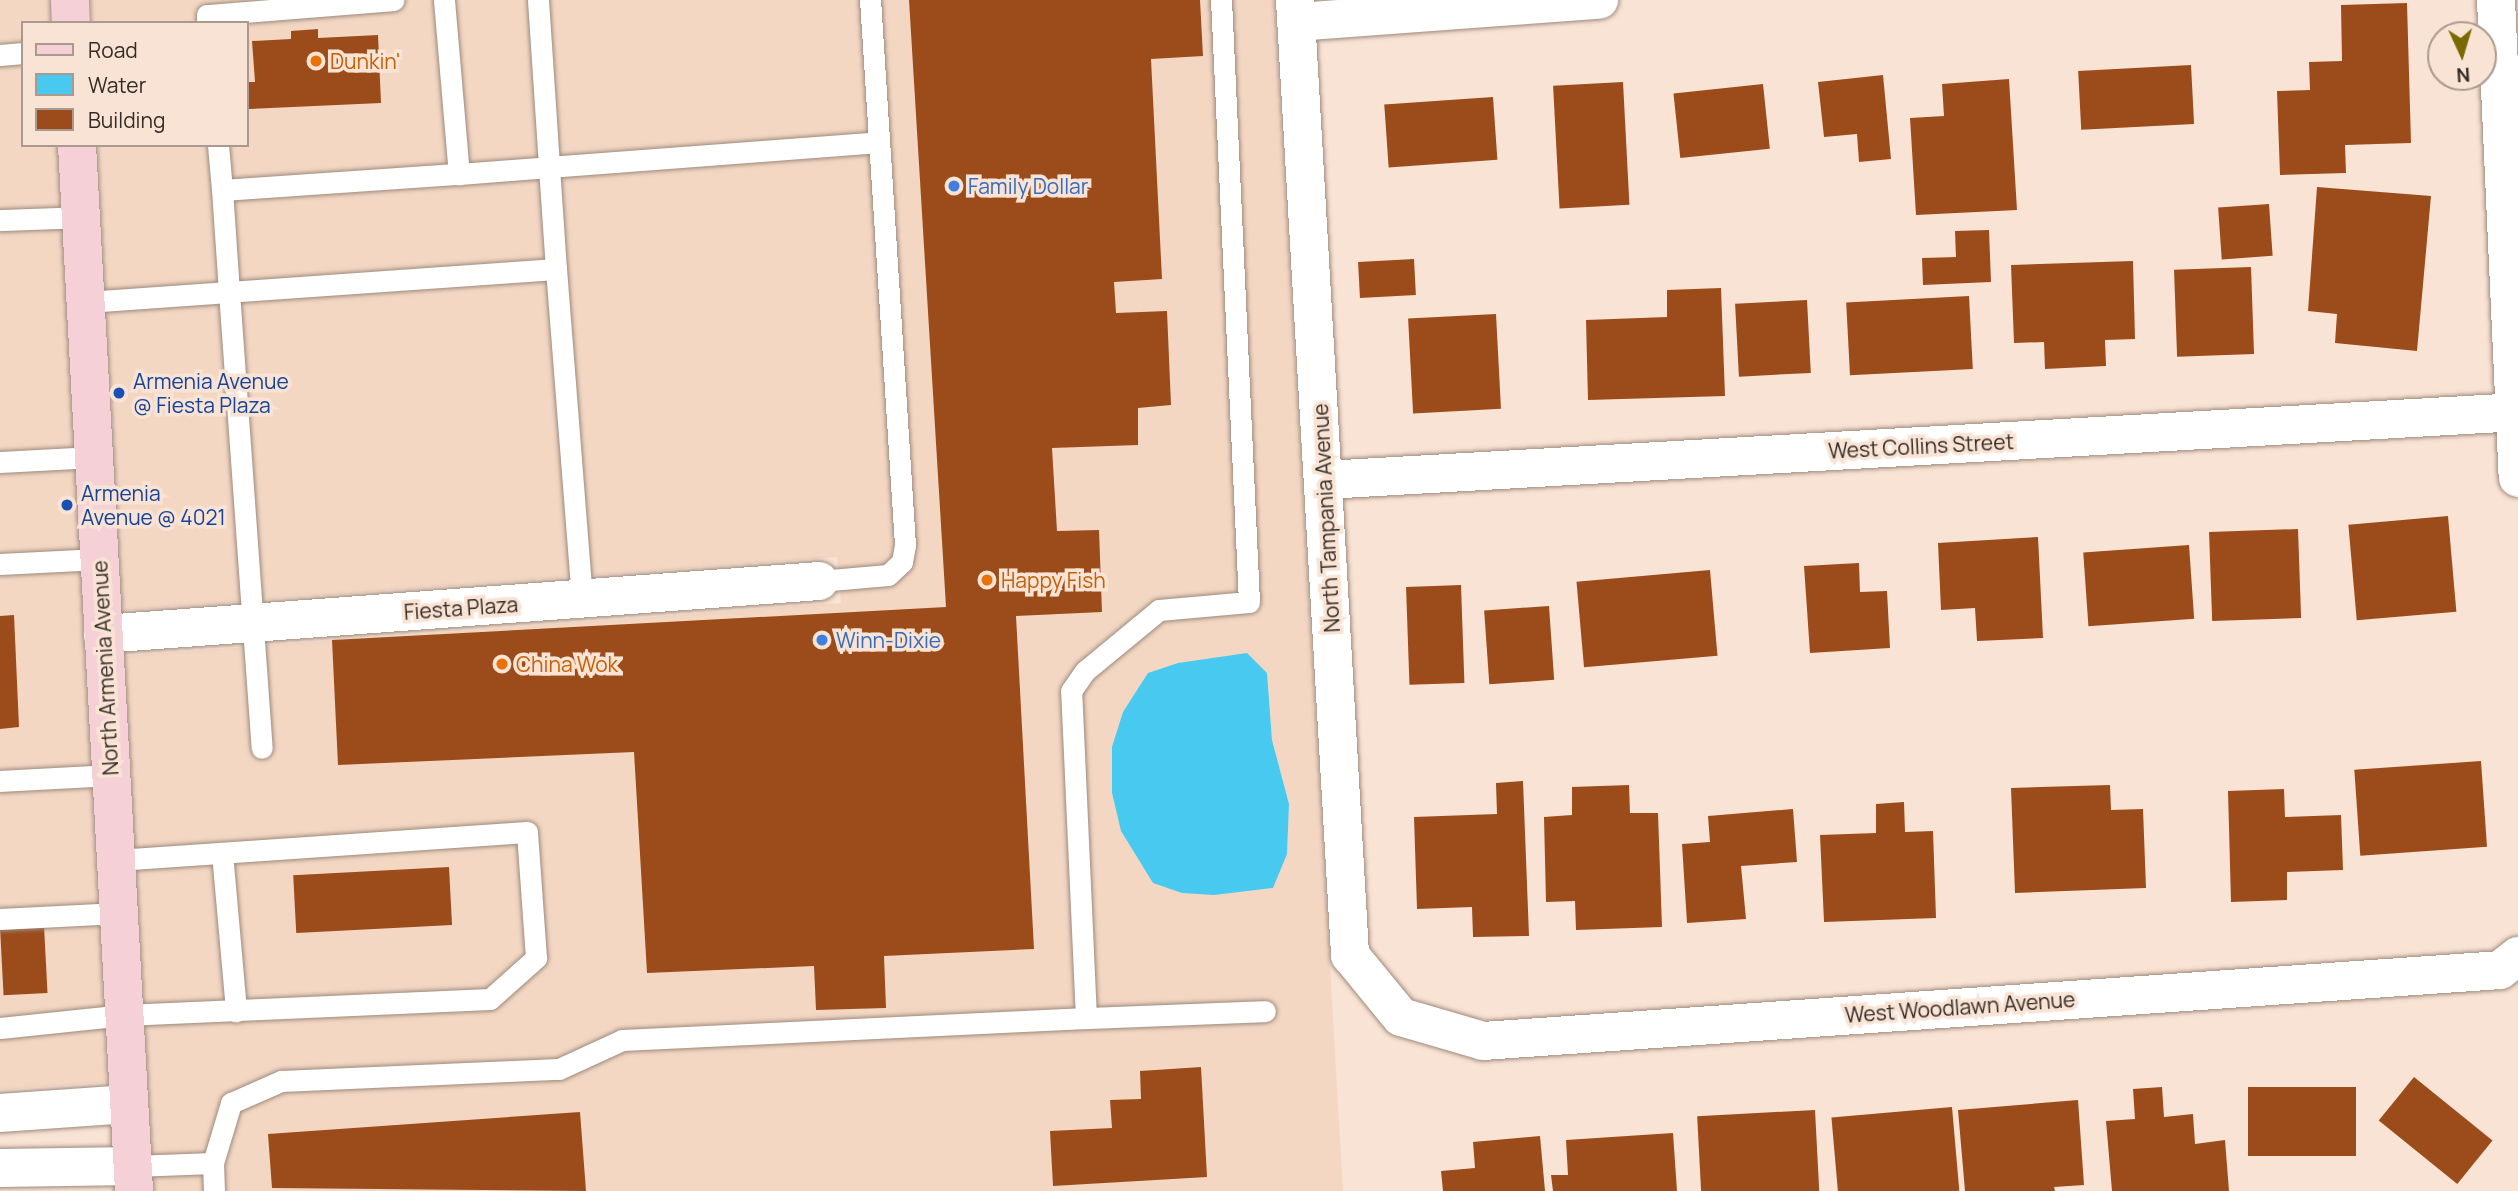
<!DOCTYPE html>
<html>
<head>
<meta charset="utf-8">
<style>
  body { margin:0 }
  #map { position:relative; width:2518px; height:1191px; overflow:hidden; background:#f9e3d4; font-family:Manrope,sans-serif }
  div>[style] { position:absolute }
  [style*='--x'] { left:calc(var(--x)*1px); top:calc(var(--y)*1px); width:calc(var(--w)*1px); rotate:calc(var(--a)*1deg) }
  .built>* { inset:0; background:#f3d7c3 }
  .water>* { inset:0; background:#48c9ef }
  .building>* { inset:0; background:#9c4c1b; transform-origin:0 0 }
  .roads { filter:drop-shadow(0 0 2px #9e8a7d) drop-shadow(0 0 2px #9e8a7d) }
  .service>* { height:21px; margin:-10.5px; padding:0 10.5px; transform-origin:10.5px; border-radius:10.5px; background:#fff }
  .minor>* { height:38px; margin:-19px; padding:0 19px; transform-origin:19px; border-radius:19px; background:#fff }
  .tertiary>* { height:38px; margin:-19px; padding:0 19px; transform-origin:19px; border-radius:19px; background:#fff }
  .secondary>* { height:38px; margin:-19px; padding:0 19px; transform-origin:19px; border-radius:19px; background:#f5d0d6 }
  .dots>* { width:19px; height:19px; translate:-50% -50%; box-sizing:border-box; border:4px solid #f9e3d4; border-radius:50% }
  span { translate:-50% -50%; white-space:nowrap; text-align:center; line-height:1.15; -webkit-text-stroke:7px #f9e3d4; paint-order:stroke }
  .food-label { font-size:21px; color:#c56008 }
  .left { translate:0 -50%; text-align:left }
  .shop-label { font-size:21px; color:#366cbe }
  .transit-label { font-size:21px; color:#164399 }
  .street-label { font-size:21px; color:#332b25 }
  .legend { position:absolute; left:21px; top:21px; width:228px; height:126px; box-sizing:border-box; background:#f9e3d4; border:2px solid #aa998e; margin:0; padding:9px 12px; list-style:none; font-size:21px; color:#332b25 }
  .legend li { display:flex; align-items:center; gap:14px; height:35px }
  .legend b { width:35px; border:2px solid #aa998e }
  .north { position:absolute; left:2427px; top:21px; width:70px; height:70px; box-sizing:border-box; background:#f9e3d4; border:2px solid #aa998e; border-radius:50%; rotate:176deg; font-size:19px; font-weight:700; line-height:28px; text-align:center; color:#332b25 }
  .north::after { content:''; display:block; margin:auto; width:24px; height:32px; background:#796900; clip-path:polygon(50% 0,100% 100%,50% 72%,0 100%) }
</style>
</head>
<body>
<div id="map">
  <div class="built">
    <div style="clip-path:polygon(0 0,49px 0,51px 23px,23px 23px,23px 145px,57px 145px,107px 1082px,0 1090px)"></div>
    <div style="clip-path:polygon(evenodd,91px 0,1274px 0,1343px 1191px,155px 1191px,125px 656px,841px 603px,837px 557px,123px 610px,98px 145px,247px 145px,247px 23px,92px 23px,91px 0,1267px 673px,1272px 740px,1289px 804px,1287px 854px,1153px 883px,1121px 831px,1112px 793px,1112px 747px,1267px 673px)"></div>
  </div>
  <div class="water">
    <div style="clip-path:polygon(1247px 653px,1267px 673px,1272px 740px,1289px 804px,1287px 854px,1273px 888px,1214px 895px,1182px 893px,1153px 883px,1121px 831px,1112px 793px,1112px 747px,1123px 712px,1148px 673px,1178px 663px)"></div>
  </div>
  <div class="building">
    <div style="clip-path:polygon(909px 0,1200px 0,1203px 56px,1151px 59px,1162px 279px,1114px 282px,1116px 313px,1167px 311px,1171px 405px,1138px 408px,1138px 445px,1052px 448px,1057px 531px,1099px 530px,1102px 612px,1016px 616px,1034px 949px,884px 956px,886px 1008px,816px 1010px,814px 966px,647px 973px,634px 752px,338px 765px,332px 640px,946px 607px)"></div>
    <div style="clip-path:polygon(2407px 3px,2411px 143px,2345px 145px,2346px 173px,2280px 175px,2277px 91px,2310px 90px,2309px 62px,2342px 61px,2341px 5px)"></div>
    <div style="clip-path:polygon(318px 29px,318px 38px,378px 35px,381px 103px,249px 109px,247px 82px,255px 82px,252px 41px,291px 39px,291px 31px)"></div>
    <div style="left:2191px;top:65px;width:59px;height:113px;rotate:87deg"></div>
    <div style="clip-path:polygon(1883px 75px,1891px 159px,1859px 162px,1857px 134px,1824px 137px,1818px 82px)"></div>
    <div style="clip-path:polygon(2009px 79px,2017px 210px,1916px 215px,1910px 118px,1944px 116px,1942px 84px)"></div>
    <div style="left:1623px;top:82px;width:123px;height:70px;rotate:87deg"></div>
    <div style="left:1763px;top:84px;width:65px;height:90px;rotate:84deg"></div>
    <div style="left:1493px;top:97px;width:63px;height:109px;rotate:86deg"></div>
    <div style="clip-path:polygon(2317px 187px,2431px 196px,2417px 351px,2335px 343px,2337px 314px,2308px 311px)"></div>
    <div style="left:2269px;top:204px;width:52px;height:51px;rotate:86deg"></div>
    <div style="clip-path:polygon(1989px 230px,1991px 282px,1923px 285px,1922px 258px,1956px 257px,1955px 231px)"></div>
    <div style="left:1414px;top:259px;width:36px;height:56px;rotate:87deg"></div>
    <div style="clip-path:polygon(2133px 261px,2135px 339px,2105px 340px,2106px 366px,2045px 369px,2044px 342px,2014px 343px,2011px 265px)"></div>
    <div style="left:2251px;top:267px;width:87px;height:77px;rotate:88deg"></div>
    <div style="clip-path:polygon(1721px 288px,1725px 396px,1588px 400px,1586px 320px,1667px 317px,1667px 290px)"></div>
    <div style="left:1969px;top:296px;width:73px;height:123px;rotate:87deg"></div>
    <div style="left:1807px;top:300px;width:73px;height:72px;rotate:87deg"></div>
    <div style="left:1496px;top:314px;width:95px;height:88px;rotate:87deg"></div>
    <div style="left:2448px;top:516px;width:96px;height:100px;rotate:85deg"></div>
    <div style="left:2298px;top:529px;width:89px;height:89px;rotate:88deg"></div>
    <div style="clip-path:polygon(2038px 537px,2043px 638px,1977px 641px,1975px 608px,1941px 610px,1938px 543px)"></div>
    <div style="left:2189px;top:545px;width:74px;height:106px;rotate:86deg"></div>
    <div style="clip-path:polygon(1859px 563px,1860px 592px,1887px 591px,1890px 648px,1810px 653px,1804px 566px)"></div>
    <div style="left:1710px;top:570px;width:86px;height:134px;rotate:85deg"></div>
    <div style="left:1461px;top:585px;width:98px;height:55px;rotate:88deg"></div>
    <div style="left:1549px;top:606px;width:74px;height:65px;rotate:86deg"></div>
    <div style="clip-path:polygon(14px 615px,19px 727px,0 729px,0 616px)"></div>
    <div style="left:2481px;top:761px;width:86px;height:127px;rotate:86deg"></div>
    <div style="clip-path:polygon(1523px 781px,1529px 936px,1473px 937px,1472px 907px,1417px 909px,1414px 817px,1497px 814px,1496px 783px)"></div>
    <div style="clip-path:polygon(1629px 785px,1630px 813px,1658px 813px,1662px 927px,1576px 930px,1575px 901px,1546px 902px,1544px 817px,1572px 815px,1572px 787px)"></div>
    <div style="clip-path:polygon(2110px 785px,2111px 810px,2143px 809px,2146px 888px,2015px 893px,2011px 788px)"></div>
    <div style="clip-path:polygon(2284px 789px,2285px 817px,2341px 815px,2343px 870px,2287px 872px,2287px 900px,2231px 902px,2228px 791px)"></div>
    <div style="clip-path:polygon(1904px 802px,1905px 832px,1933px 831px,1936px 918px,1824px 922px,1820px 835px,1876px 833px,1876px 804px)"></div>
    <div style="clip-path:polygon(1793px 809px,1797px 862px,1741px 866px,1746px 919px,1687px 923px,1682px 844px,1710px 842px,1708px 816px)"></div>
    <div style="left:449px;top:867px;width:58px;height:156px;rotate:87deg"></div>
    <div style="left:44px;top:926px;width:67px;height:44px;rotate:87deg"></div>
    <div style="clip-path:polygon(1201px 1067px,1207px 1177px,1053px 1186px,1050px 1131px,1112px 1128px,1110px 1100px,1141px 1099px,1140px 1071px)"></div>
    <div style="left:2414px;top:1077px;width:101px;height:56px;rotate:39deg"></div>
    <div style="clip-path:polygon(2162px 1087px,2164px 1117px,2193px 1114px,2195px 1144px,2225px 1140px,2229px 1191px,2112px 1191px,2106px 1121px,2135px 1119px,2133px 1089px)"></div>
    <div style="left:2248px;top:1087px;width:108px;height:69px"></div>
    <div style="clip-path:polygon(2078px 1100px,2084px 1185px,2054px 1187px,2055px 1191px,1965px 1191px,1958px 1110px)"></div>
    <div style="left:1952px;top:1107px;width:84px;height:121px;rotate:85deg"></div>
    <div style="left:1815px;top:1110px;width:81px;height:118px;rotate:87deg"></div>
    <div style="clip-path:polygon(580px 1112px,586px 1191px,272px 1188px,268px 1134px)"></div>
    <div style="clip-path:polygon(1673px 1133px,1677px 1191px,1553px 1191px,1551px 1175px,1568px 1175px,1566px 1140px)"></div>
    <div style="clip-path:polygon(1540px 1136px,1545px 1191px,1443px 1191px,1441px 1171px,1475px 1168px,1473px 1142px)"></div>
  </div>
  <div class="roads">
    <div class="service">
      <div style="--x:444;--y:0;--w:175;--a:85.1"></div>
      <div style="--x:538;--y:0;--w:167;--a:86.2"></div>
      <div style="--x:549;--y:167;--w:102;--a:86.1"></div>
      <div style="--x:556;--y:269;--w:328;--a:176"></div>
      <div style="--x:229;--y:292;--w:102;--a:-93.9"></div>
      <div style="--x:222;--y:190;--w:238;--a:-3.9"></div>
      <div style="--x:459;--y:174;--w:90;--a:-4.4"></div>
      <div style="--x:549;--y:167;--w:331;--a:-4.3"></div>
      <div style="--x:207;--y:23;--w:8;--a:-90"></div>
      <div style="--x:207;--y:15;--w:187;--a:-4.6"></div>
      <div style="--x:0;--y:55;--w:23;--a:-5"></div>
      <div style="--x:218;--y:145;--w:45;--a:84.9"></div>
      <div style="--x:0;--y:220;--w:81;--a:-2.1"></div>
      <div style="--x:556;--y:269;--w:331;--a:85.5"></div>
      <div style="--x:86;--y:302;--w:143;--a:-4"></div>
      <div style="--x:229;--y:292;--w:457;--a:85.9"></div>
      <div style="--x:0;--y:462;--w:94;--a:-3"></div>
      <div style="--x:0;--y:564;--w:99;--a:-2.9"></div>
      <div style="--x:819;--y:581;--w:69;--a:-5"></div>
      <div style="--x:888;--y:575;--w:19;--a:-43"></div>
      <div style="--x:902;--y:562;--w:17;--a:-80"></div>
      <div style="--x:905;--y:545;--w:546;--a:-93.67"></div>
      <div style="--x:0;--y:781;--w:111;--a:-3.1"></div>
      <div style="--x:222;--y:853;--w:159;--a:84.9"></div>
      <div style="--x:0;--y:919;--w:118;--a:-2.9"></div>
      <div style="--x:1086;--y:1018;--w:179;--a:-2.2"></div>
      <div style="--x:0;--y:1028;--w:125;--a:-6"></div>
      <div style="--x:124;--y:1015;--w:366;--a:-2.5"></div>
      <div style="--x:490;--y:999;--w:62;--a:-41.7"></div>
      <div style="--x:536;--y:958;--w:126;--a:-94.1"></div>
      <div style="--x:527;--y:832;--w:412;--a:176.1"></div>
      <div style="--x:133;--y:1166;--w:80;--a:-2.1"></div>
      <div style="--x:214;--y:1191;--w:28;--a:-92"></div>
      <div style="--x:213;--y:1163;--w:63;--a:-73.3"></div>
      <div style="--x:231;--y:1103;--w:55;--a:-23.7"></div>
      <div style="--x:281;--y:1081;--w:278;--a:-2.5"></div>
      <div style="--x:559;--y:1069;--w:69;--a:-24.7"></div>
      <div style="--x:622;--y:1040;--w:465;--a:-2.7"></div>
      <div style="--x:1086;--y:1018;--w:327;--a:-92.6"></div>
      <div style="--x:1071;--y:691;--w:24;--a:-55"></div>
      <div style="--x:1085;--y:671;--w:96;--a:-39.5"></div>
      <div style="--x:1159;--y:610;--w:90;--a:-5.1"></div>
      <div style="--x:1249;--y:602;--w:603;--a:-92.66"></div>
    </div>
    <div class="minor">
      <div style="--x:1295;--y:0;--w:957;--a:86.7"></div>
      <div style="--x:1350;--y:955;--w:80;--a:50.6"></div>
      <div style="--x:1401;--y:1017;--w:85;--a:16.3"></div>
      <div style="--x:1483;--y:1041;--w:1019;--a:-3.99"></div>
      <div style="--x:2500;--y:970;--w:23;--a:-38"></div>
      <div style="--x:1297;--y:22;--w:303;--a:-4.2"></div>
      <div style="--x:1325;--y:480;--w:1195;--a:-3.26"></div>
      <div style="--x:103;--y:634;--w:718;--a:-4.23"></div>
      <div style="--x:0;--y:1113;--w:129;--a:-4"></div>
      <div style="--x:0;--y:1168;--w:133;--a:-0.9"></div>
    </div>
    <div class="tertiary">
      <div style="--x:2496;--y:0;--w:478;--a:87.4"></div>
    </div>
    <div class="secondary">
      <div style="--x:70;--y:0;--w:23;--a:88"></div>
      <div style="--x:77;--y:145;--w:1048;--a:86.88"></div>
    </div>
  </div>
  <div class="dots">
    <div style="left:316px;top:61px;background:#e8710a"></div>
    <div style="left:954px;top:186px;background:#3f7fe0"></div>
    <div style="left:119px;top:393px;background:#1a4fb4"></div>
    <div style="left:67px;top:505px;background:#1a4fb4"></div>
    <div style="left:987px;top:580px;background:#e8710a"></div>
    <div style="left:822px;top:640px;background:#3f7fe0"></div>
    <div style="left:502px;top:664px;background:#e8710a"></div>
  </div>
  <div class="food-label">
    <span class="left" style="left:330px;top:61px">Dunkin'</span>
    <span class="left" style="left:1001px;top:580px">Happy Fish</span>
    <span class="left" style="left:516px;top:664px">China Wok</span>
  </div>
  <div class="shop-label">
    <span class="left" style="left:968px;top:186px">Family Dollar</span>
    <span class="left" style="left:836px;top:640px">Winn-Dixie</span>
  </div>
  <div class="transit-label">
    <span class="left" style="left:133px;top:393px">Armenia Avenue<br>@ Fiesta Plaza</span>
    <span class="left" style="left:81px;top:505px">Armenia<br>Avenue @ 4021</span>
  </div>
  <div class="street-label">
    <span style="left:1921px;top:446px;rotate:-3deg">West Collins Street</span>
    <span style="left:1326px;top:518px;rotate:-93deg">North Tampania Avenue</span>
    <span style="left:461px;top:608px;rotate:-4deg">Fiesta Plaza</span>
    <span style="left:105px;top:668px;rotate:-93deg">North Armenia Avenue</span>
    <span style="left:1960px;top:1007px;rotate:-4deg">West Woodlawn Avenue</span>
  </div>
  <ul class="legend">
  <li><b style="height:9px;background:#f5d0d6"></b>Road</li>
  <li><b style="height:19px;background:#48c9ef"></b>Water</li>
  <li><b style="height:19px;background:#9c4c1b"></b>Building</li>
  </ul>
  <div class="north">N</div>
</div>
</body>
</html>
